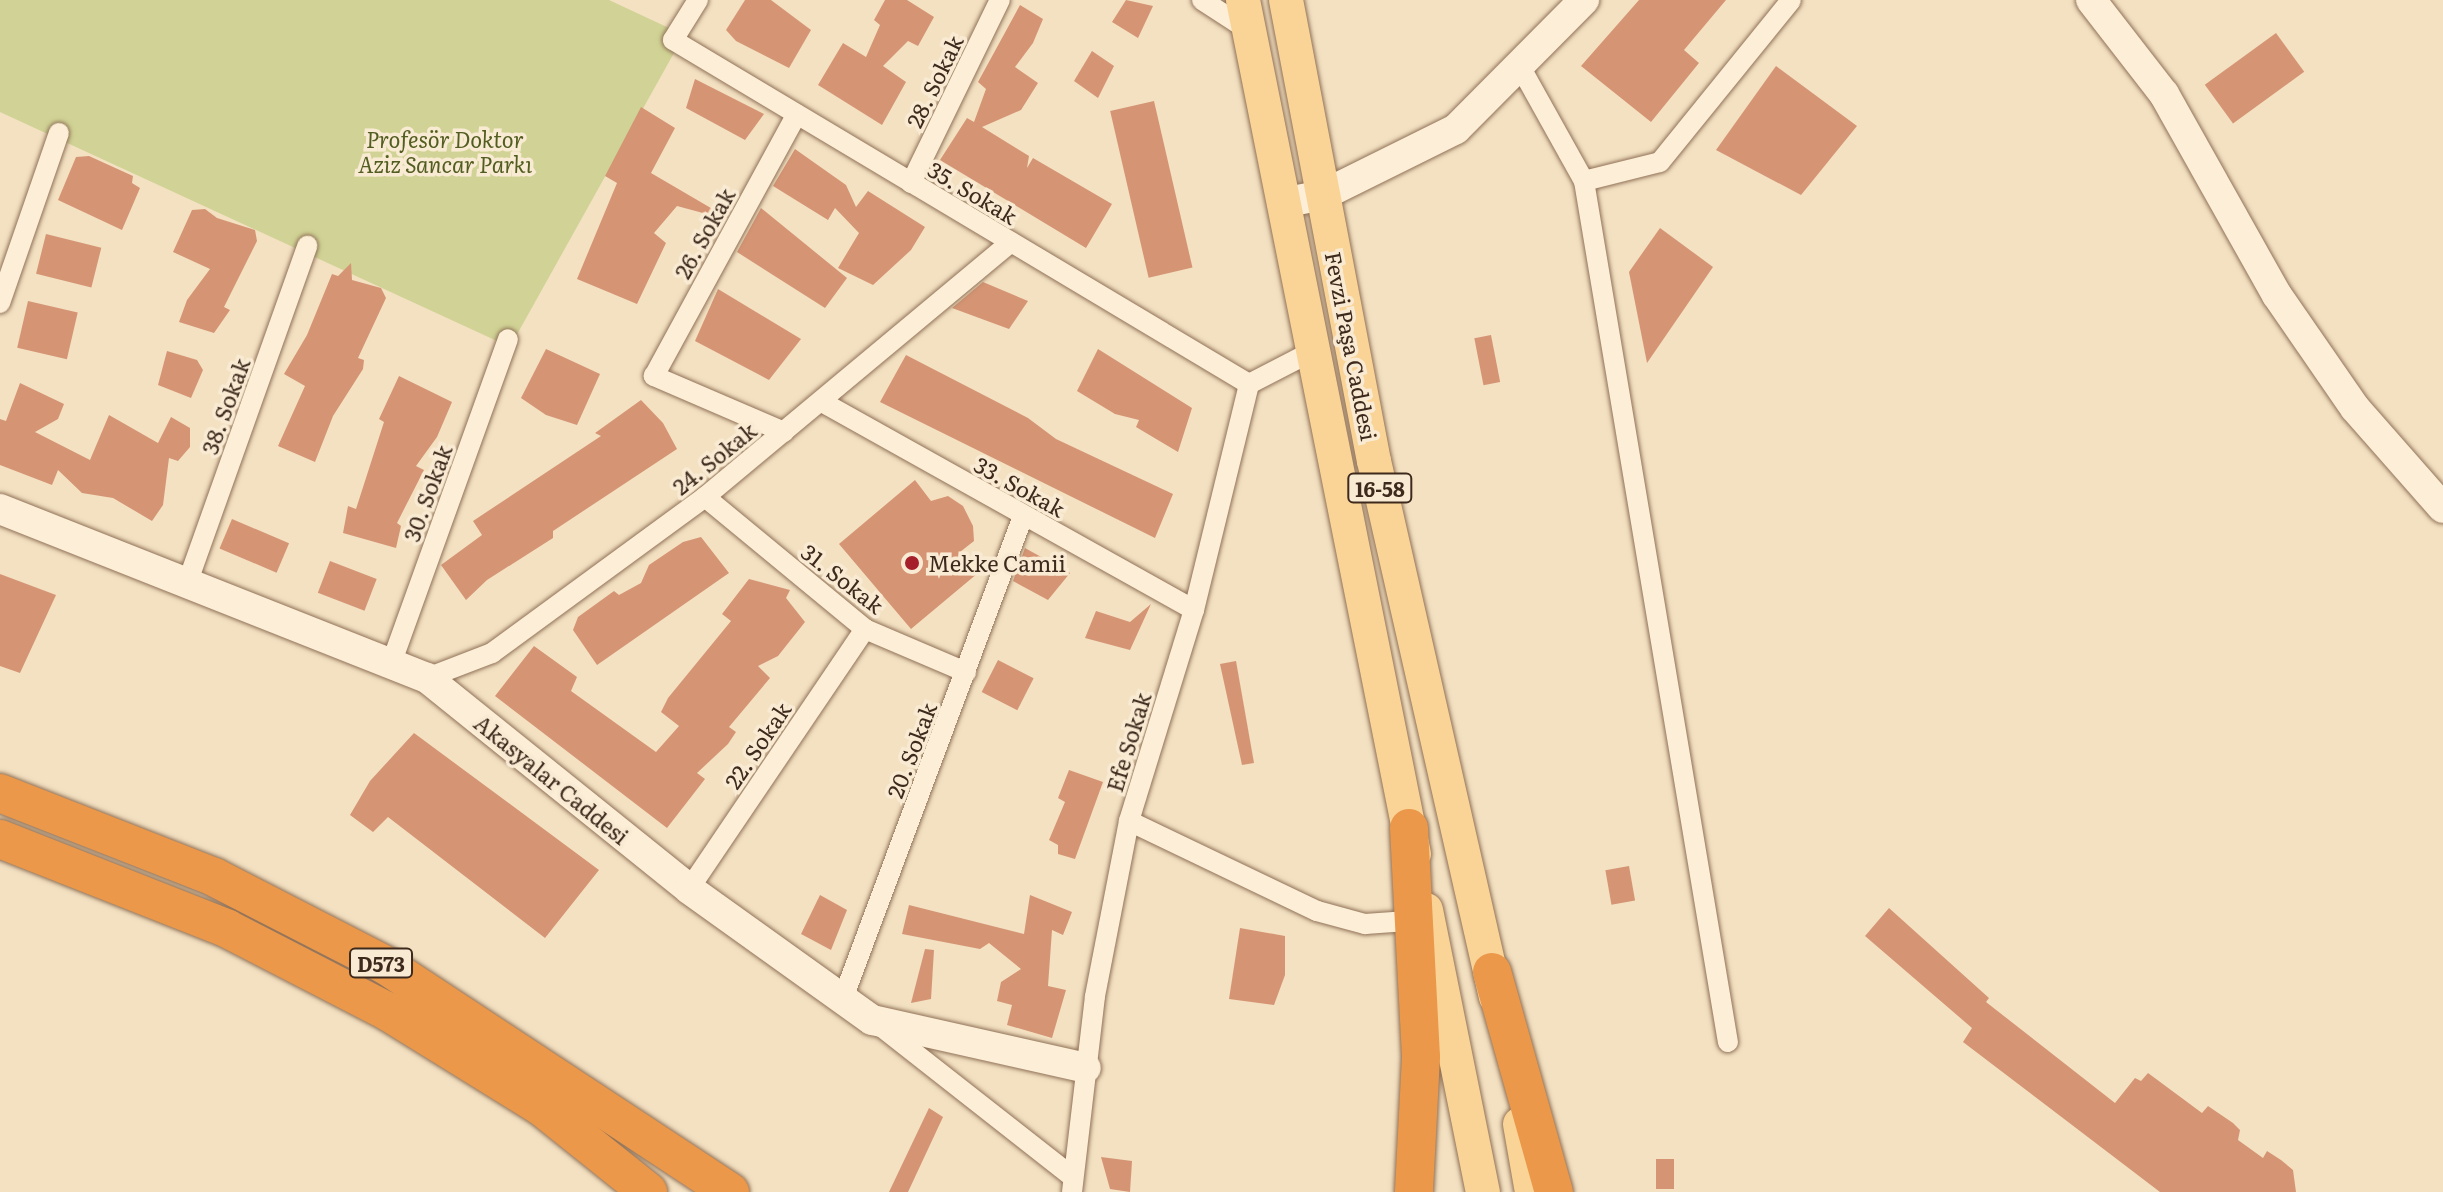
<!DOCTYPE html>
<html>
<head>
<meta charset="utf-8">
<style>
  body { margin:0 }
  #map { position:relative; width:2443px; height:1192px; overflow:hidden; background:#f3e1c2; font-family:Literata,serif }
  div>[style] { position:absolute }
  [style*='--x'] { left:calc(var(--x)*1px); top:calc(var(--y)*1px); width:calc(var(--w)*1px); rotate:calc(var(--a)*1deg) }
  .green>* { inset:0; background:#d0d395 }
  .building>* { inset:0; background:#d59574; transform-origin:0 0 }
  .roads { filter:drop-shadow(0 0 2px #907157) drop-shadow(0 0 2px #907157) }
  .street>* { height:20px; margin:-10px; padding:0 10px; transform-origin:10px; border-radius:10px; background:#fceed7 }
  .secondary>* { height:30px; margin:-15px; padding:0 15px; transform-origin:15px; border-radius:15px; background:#fceed7 }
  .primary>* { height:34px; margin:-17px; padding:0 17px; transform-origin:17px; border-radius:17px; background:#fad396 }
  .highway>* { height:38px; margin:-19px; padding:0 19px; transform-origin:19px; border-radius:19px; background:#eb984a }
  .dots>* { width:22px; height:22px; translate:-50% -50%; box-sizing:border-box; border:4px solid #f9ebd3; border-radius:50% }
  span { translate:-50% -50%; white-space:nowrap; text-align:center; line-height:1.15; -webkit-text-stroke:7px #f9ebd3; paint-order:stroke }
  .shield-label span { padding:2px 6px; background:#f9ebd3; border:2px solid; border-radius:6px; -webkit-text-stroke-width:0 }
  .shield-label { font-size:20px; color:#3e2a1d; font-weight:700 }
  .street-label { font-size:22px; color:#3e2a1d }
  .park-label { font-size:22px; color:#525d21; font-style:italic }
  .poi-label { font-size:22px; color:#3e2a1d }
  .left { translate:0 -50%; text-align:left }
</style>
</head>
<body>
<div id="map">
  <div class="green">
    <div style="clip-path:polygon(0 0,609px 0,684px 35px,510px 347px,0 112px)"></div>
  </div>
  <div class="building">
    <div style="clip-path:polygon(745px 0,771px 0,811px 30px,789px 68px,736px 41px,726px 30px)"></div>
    <div style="clip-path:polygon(885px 0,907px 0,934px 17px,918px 46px,908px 41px,883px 66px,906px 82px,882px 125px,818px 85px,843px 43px,866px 57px,880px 25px,874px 20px)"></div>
    <div style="clip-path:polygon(1126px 0,1153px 6px,1138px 38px,1112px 22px)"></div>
    <div style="clip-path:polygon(1639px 0,1726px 0,1684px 50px,1699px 63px,1651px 122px,1581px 66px)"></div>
    <div style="clip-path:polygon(1020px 5px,1043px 19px,1033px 43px,1015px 67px,1038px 83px,1021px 110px,982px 127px,1029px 156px,1027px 168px,1033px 158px,1112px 204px,1086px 248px,940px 160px,967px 118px,974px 122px,986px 89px,978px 82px)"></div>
    <div style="left:2276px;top:33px;width:48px;height:88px;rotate:54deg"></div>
    <div style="clip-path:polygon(1092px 51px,1114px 66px,1098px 98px,1074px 81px)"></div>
    <div style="clip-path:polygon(1776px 66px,1857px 126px,1801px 195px,1716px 150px)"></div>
    <div style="clip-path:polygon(695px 79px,764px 114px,745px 140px,686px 108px)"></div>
    <div style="left:1154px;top:101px;width:171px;height:45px;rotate:77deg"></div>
    <div style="clip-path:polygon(641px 107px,675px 128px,651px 173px,716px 211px,714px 216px,677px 206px,654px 233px,666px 243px,637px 304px,577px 279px,617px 183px,605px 176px)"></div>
    <div style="clip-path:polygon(795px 149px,846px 185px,856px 207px,868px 191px,925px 227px,911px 250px,873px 285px,838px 268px,859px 233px,835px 208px,828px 220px,773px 186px)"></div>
    <div style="clip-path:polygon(89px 156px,133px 176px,132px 183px,140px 188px,122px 230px,58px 200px,76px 157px)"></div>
    <div style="clip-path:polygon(761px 208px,847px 278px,825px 308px,737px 252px)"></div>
    <div style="clip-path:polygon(205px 209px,217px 218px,255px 230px,257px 241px,224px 307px,230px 310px,214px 333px,179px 322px,187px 300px,210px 269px,173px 252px,192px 210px)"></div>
    <div style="clip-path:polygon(1660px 228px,1713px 267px,1647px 363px,1629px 272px)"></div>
    <div style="left:46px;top:234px;width:57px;height:41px;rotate:14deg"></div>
    <div style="clip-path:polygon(351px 263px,352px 280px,381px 288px,386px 298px,358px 358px,364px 360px,363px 369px,333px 416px,315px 462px,278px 446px,305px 386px,284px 374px,307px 335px,332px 274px,338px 276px)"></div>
    <div style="clip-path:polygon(983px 282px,1028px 301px,1009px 329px,952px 308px)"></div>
    <div style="clip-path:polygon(718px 289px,801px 339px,769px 380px,695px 341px)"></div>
    <div style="left:28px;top:301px;width:51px;height:48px;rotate:13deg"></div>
    <div style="left:1491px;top:335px;width:48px;height:17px;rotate:79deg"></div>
    <div style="clip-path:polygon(546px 349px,600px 374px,577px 425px,546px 415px,521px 398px)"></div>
    <div style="clip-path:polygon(1098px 349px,1192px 408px,1178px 452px,1136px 427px,1139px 420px,1115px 414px,1077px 391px)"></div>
    <div style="clip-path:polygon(167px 351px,197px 360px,203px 370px,191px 398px,158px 385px)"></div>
    <div style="clip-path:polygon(906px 355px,1028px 418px,1056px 439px,1173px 494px,1155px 538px,880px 402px)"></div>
    <div style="clip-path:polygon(399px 376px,452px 402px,437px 437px,416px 466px,424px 470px,397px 523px,401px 526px,396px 548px,343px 533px,348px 506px,356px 509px,384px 422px,379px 419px)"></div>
    <div style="clip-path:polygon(20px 383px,64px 404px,58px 419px,35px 432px,90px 460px,109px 415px,158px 443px,171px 417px,190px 428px,190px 447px,178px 461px,169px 458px,163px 505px,152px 521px,113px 498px,82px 493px,58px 470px,52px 485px,0 465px,0 419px,6px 421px)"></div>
    <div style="clip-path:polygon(641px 400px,663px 423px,677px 449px,553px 531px,553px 538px,487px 580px,466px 600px,441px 565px,482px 535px,473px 521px,601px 436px,595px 433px)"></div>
    <div style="clip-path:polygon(915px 480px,931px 501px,948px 496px,963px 506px,973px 526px,974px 541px,960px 552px,978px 573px,911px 629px,839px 544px)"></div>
    <div style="left:232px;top:519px;width:62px;height:32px;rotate:23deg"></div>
    <div style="clip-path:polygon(701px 537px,729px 573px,597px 665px,573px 630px,578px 617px,614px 591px,619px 595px,641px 583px,649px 565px,683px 542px)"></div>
    <div style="clip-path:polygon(1025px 548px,1070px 573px,1048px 600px,1013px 581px)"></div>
    <div style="left:330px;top:561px;width:50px;height:34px;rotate:21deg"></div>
    <div style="clip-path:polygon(0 574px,56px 595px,20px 673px,0 666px)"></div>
    <div style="clip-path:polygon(749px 579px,790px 590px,786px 598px,805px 622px,778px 656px,758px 666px,770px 678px,729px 727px,736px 732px,728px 744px,697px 773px,705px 779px,667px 828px,495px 696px,534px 646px,577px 677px,571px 691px,656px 752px,679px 726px,661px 712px,668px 698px,731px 621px,722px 614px)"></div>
    <div style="clip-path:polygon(1151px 604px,1130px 650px,1085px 638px,1096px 611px,1130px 622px)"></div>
    <div style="left:998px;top:660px;width:40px;height:36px;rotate:27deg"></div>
    <div style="clip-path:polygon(1236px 661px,1254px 763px,1242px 765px,1220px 664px)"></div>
    <div style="clip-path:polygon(414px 733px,599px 870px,545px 938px,388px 817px,373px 832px,350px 815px,370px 781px)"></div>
    <div style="clip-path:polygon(1069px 770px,1103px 782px,1075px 859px,1058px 854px,1058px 845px,1049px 840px,1065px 802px,1058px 798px)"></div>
    <div style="left:1629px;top:866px;width:35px;height:24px;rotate:80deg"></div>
    <div style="clip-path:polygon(820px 895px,847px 910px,831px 950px,801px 934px)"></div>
    <div style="clip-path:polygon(1030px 895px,1072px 912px,1063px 935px,1052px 930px,1048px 986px,1066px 990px,1052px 1038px,1007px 1025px,1012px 1005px,997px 1001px,1001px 982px,1021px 969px,989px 943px,980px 949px,902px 934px,909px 905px,1024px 934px)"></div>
    <div style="clip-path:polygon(1889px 908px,1989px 998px,1986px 1002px,2115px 1103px,2135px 1078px,2141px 1081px,2148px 1073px,2202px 1113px,2208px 1106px,2233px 1123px,2240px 1130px,2238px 1140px,2263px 1158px,2267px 1151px,2281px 1160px,2293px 1170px,2296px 1192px,2160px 1192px,1963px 1042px,1972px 1028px,1865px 936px)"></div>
    <div style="clip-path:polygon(1240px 928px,1285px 936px,1285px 975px,1274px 1005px,1229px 999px)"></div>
    <div style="clip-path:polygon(925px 949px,934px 950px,931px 999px,911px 1003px)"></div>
    <div style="clip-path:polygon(929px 1108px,943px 1117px,908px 1192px,889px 1192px)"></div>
    <div style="clip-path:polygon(1101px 1157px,1132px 1161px,1130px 1192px,1110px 1189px)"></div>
    <div style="left:1656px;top:1159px;width:18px;height:30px"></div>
  </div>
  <div class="roads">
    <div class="street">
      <div style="--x:698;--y:0;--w:47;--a:122"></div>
      <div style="--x:673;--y:40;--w:671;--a:30.85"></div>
      <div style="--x:1202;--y:0;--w:55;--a:33.1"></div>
      <div style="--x:1521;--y:68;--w:129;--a:60.9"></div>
      <div style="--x:1584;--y:181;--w:873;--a:80.51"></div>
      <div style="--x:1584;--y:181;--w:78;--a:-14"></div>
      <div style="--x:1660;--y:162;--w:208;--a:-51"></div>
      <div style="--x:911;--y:183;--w:203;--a:-64.1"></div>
      <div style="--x:0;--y:303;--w:180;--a:-70.9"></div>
      <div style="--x:822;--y:402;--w:426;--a:29.2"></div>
      <div style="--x:784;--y:432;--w:142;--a:-156.7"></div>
      <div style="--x:654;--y:376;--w:298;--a:-61.4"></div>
      <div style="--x:705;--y:497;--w:207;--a:39.5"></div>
      <div style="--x:865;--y:629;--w:110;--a:23.1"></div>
      <div style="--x:188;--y:581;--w:356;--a:-70.4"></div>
      <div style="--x:391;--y:664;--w:345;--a:-70.2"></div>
      <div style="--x:427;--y:678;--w:70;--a:-21"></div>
      <div style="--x:492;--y:653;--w:264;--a:-36.2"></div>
      <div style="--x:705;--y:497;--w:398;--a:-39.8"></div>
      <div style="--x:1129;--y:821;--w:208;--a:25.6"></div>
      <div style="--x:1317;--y:911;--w:50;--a:15.2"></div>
      <div style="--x:1365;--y:924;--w:57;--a:-4"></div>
      <div style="--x:689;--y:889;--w:314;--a:-55.9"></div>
      <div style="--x:842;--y:1001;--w:518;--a:-69.53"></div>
      <div style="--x:879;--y:1025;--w:246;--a:38.1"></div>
      <div style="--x:1072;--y:1192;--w:197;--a:-83.3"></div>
      <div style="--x:1095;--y:996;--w:178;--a:-79"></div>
      <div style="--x:1129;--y:821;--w:221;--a:-72.9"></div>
      <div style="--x:1194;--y:610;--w:233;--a:-76.3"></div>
      <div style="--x:1249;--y:384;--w:72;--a:-27.3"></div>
    </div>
    <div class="secondary">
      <div style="--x:2091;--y:0;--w:119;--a:52.2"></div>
      <div style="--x:2164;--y:94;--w:231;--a:60.7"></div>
      <div style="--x:2277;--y:295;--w:137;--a:55.4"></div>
      <div style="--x:2355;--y:408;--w:133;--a:48.7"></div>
      <div style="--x:1282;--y:203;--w:42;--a:-11"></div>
      <div style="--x:1323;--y:195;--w:148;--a:-26.4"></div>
      <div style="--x:1456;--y:129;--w:182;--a:-45.2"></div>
      <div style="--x:0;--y:509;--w:459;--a:21.6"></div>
      <div style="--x:427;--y:678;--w:336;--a:38.8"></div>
      <div style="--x:689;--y:889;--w:225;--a:35.6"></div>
      <div style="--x:872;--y:1020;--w:219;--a:12.6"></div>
    </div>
    <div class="primary">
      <div style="--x:1243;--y:0;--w:871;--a:78.68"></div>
      <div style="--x:1286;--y:0;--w:469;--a:79.2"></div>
      <div style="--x:1374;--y:461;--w:550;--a:77.18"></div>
      <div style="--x:1426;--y:910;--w:288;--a:78.6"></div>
      <div style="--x:1520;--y:1124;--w:69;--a:80"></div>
    </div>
    <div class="highway">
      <div style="--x:0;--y:793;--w:230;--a:21.4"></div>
      <div style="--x:214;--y:877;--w:195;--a:27.2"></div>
      <div style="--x:387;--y:966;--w:411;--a:33.4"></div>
      <div style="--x:1409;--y:828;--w:229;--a:87"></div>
      <div style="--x:1421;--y:1057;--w:135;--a:93"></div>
      <div style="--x:0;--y:839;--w:245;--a:21.5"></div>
      <div style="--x:228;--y:929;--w:179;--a:27.3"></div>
      <div style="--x:387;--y:1011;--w:182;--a:31.8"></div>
      <div style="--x:542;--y:1107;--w:136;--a:38.7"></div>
      <div style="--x:1492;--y:972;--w:229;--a:74.3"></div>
    </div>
  </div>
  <div class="dots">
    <div style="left:912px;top:563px;background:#a6202b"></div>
  </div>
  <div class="shield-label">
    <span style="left:1380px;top:488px">16-58</span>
    <span style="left:381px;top:963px">D573</span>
  </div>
  <div class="street-label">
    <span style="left:934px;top:81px;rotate:-64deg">28. Sokak</span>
    <span style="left:973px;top:192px;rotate:31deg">35. Sokak</span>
    <span style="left:704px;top:233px;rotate:-61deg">26. Sokak</span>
    <span style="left:1352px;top:346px;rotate:79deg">Fevzi Paşa Caddesi</span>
    <span style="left:225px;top:406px;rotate:-70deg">38. Sokak</span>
    <span style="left:714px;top:458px;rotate:-39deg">24. Sokak</span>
    <span style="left:1020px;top:486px;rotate:29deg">33. Sokak</span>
    <span style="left:427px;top:493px;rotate:-70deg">30. Sokak</span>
    <span style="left:843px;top:578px;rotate:38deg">31. Sokak</span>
    <span style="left:1128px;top:742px;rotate:-73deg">Efe Sokak</span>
    <span style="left:757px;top:745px;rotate:-56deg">22. Sokak</span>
    <span style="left:911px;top:750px;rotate:-69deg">20. Sokak</span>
    <span style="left:552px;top:779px;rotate:39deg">Akasyalar Caddesi</span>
  </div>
  <div class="park-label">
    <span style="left:445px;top:151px">Profesör Doktor<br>Aziz Sancar Parkı</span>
  </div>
  <div class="poi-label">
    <span class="left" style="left:928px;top:563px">Mekke Camii</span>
  </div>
</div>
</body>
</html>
